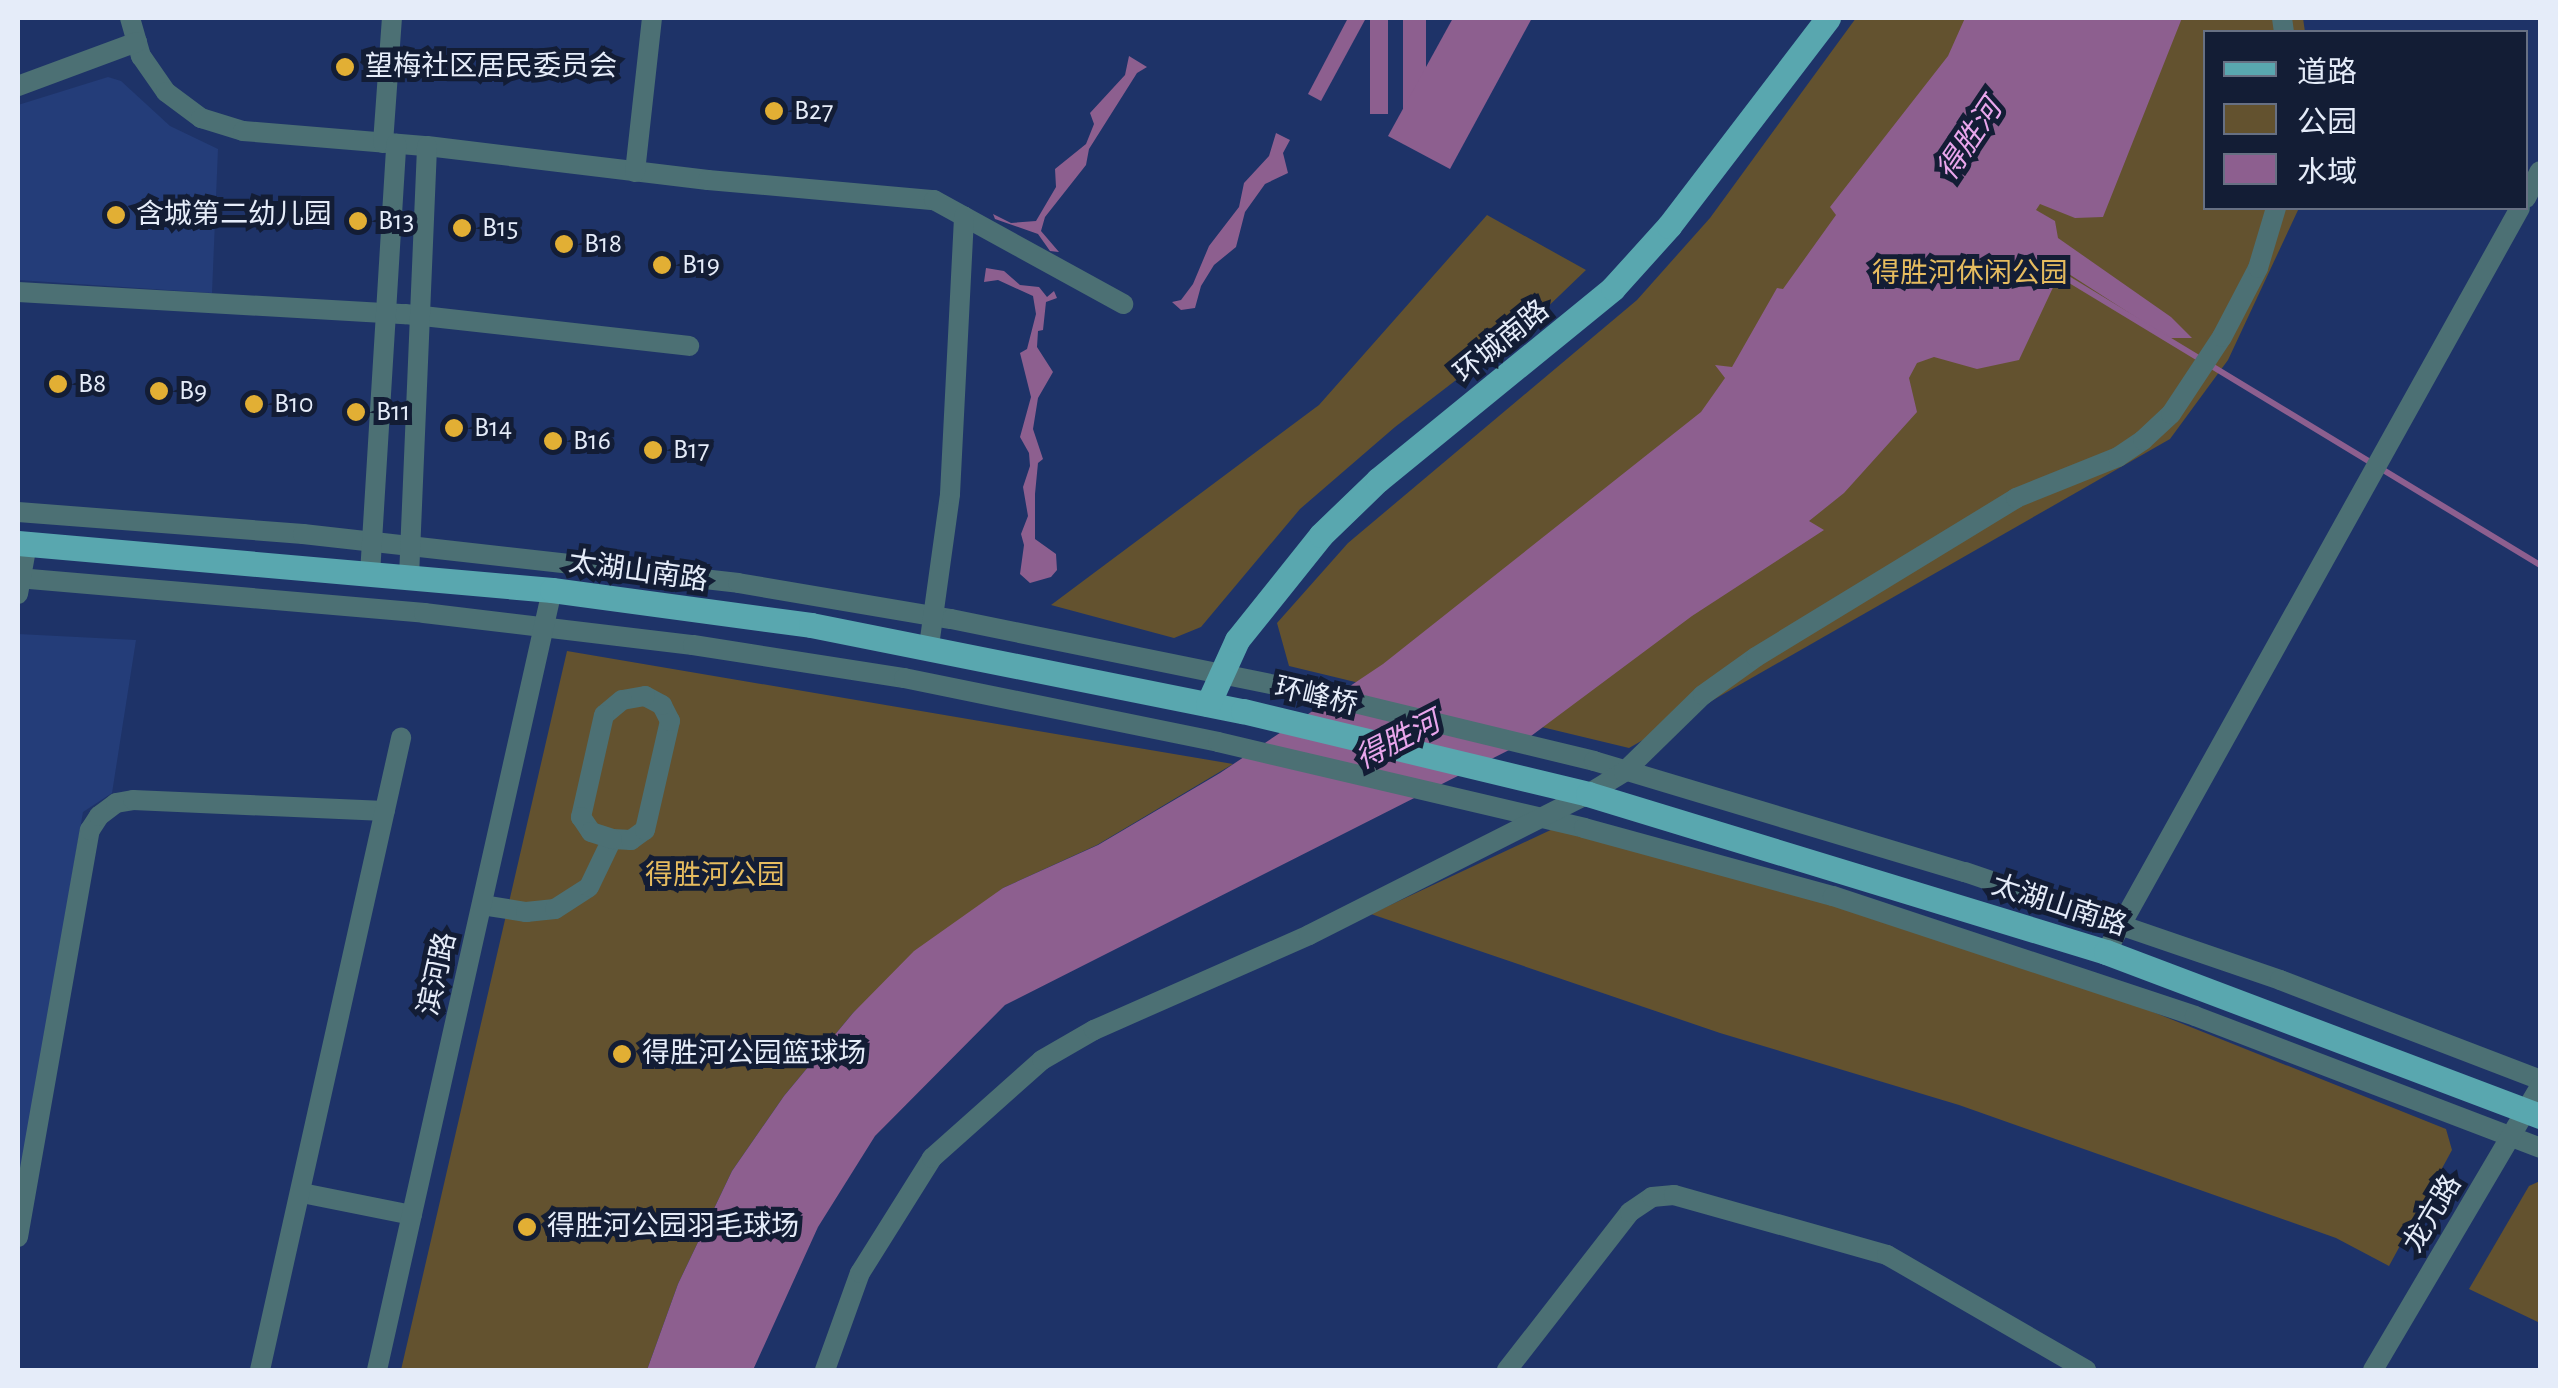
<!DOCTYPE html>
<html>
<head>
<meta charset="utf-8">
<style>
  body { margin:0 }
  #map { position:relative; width:2558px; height:1388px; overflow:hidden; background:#1e3368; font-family:"Alegreya Sans","Noto Sans SC",sans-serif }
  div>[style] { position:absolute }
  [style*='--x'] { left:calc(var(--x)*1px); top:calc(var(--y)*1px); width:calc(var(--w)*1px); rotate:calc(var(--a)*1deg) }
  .built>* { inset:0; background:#243d79 }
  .green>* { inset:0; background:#63522f }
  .water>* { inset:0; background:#8d5f8f; transform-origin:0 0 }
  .stream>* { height:6px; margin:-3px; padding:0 3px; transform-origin:3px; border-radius:3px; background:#8d5f8f }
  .minor>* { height:20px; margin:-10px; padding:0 10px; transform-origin:10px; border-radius:10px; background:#4c7074 }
  .major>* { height:25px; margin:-12.5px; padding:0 12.5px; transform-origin:12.5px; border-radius:12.5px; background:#59a7af }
  .dots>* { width:28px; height:28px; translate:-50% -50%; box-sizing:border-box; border:5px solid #131d35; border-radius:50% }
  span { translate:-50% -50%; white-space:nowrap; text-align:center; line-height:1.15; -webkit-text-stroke:10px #131d35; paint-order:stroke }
  .poi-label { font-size:28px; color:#e5ecf9 }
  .left { translate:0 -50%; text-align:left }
  .park-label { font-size:28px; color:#e6bc5f }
  .street-label { font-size:28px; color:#e5ecf9 }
  .water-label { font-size:30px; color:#e9a6ec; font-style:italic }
  .frame { position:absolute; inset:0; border:20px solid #e5ecf9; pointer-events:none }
  .legend { position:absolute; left:2203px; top:30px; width:325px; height:180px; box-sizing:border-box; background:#131d35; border:2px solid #677083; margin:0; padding:12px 18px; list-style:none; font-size:30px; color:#e5ecf9 }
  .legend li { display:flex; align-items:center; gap:20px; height:50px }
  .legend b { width:50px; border:2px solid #677083 }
</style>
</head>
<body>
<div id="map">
  <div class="built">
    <div style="clip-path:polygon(108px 77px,121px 81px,170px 126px,218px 149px,212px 293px,18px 280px,18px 105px)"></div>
    <div style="clip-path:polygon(18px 634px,136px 640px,112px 793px,83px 812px,18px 1191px)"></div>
  </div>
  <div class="green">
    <div style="clip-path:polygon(1856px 18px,2303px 18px,2305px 32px,2206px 32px,2206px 208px,2299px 208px,2228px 360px,2170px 439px,1629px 748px,1289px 666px,1277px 623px,1348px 543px,1637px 300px,1710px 218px)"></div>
    <div style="clip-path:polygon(1487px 215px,1586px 270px,1534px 320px,1395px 427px,1300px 509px,1201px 627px,1174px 638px,1051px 605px,1319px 405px)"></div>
    <div style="clip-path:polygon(567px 651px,1233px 764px,1097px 845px,1003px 888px,853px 1013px,784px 1096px,732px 1171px,678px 1284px,647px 1370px,401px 1370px)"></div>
    <div style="clip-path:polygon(1572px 820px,2088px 986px,2446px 1129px,2452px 1150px,2389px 1266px,2336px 1238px,1959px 1105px,1720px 1033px,1371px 914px)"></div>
    <div style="clip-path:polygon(2540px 1181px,2540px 1323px,2469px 1289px,2529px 1186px)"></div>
  </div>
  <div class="water">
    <div style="clip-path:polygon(1348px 18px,1366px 18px,1321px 101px,1308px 94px)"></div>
    <div style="left:1370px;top:18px;width:18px;height:96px"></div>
    <div style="left:1403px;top:18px;width:23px;height:118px"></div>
    <div style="clip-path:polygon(1453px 18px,1532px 18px,1450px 169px,1388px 136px)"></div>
    <div style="clip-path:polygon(1965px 18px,2182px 18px,2103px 217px,2075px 218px,2040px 204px,2036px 210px,2055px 221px,2058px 238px,2171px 317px,2192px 338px,2168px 338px,2055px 265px,2057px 279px,2019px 360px,1977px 369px,1934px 357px,1917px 363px,1909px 378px,1917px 412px,1844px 493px,1809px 521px,1824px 530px,1692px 616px,1519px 745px,1005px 1005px,875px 1136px,818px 1227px,753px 1370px,647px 1370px,678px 1284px,732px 1171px,784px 1096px,853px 1013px,914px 951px,1003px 888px,1098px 845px,1220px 773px,1383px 664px,1701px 412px,1725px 378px,1715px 365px,1732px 367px,1777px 288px,1783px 289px,1836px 215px,1830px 207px,1948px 56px)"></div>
    <div style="clip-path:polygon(1129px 56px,1147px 67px,1137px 73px,1089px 149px,1086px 165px,1045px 217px,1041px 231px,1059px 252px,1050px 251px,1038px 234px,995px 219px,993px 214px,1011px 223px,1036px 221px,1056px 187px,1055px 169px,1086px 144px,1094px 124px,1090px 113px,1125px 75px)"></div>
    <div style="clip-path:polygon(1276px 133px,1290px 140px,1283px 153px,1288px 173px,1265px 184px,1245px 212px,1236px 247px,1214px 265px,1201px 286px,1195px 308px,1181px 310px,1172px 302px,1181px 300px,1193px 284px,1209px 246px,1239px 207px,1244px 183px,1269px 156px)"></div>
    <div style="clip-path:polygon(986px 268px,1004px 271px,1020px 285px,1039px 287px,1047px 297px,1054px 291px,1057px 298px,1046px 302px,1043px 330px,1038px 331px,1037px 347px,1053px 372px,1038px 398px,1033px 429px,1043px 459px,1038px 463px,1035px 494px,1035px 539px,1056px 554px,1057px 570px,1051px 577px,1030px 583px,1020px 574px,1024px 545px,1021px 534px,1028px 516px,1023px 487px,1030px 466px,1029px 453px,1020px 437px,1031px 397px,1020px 353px,1027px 349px,1036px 314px,1033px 296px,998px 280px,984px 282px)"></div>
  </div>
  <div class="stream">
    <div style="--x:2050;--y:268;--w:573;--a:31.22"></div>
  </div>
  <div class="minor">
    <div style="--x:130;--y:18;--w:40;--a:74"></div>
    <div style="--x:141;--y:56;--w:44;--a:55.2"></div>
    <div style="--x:166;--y:92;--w:44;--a:36.6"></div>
    <div style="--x:201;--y:118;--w:44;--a:17.2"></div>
    <div style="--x:243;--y:131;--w:185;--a:4.7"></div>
    <div style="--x:427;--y:146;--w:283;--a:6.9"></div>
    <div style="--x:708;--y:180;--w:227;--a:5.1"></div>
    <div style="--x:934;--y:200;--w:216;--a:28.8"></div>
    <div style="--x:2282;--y:18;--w:14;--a:82"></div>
    <div style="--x:18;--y:86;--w:127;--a:-20.3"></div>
    <div style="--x:383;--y:143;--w:125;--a:-85.9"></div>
    <div style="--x:635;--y:172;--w:155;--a:-83.7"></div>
    <div style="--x:2526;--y:198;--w:30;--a:-63"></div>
    <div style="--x:18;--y:292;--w:388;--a:3.3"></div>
    <div style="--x:405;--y:314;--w:286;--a:6.4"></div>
    <div style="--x:18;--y:512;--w:286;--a:4.4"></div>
    <div style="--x:303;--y:534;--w:438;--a:6.4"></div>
    <div style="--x:738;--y:583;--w:216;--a:9.6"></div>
    <div style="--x:951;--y:619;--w:357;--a:11.5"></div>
    <div style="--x:1301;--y:690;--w:301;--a:13.6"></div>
    <div style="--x:1594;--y:761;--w:387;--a:16.7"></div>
    <div style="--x:1965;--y:872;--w:333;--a:18.9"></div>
    <div style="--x:2280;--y:980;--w:279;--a:21"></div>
    <div style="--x:370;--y:574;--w:431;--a:-86.5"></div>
    <div style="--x:409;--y:577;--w:431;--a:-87.6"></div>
    <div style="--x:18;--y:578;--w:408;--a:4.9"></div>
    <div style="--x:424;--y:613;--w:271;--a:6.8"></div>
    <div style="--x:693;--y:645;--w:214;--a:8.9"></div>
    <div style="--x:904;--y:678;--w:320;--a:11.5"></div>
    <div style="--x:1218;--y:742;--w:376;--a:13.2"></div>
    <div style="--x:1584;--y:828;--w:258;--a:15.3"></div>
    <div style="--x:1833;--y:896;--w:381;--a:18.3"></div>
    <div style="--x:2195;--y:1016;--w:369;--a:20.9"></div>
    <div style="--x:18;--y:594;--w:51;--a:-79.8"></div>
    <div style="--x:929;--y:646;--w:153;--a:-82.1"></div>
    <div style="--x:950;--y:494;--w:278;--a:-87.1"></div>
    <div style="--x:482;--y:905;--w:45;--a:9"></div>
    <div style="--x:526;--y:912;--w:29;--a:-6"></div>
    <div style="--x:555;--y:909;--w:40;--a:-32.9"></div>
    <div style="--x:589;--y:887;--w:53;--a:-64.4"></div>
    <div style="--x:612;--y:839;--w:19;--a:3"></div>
    <div style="--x:631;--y:840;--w:17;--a:-36"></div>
    <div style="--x:645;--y:830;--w:112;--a:-77.1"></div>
    <div style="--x:670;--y:721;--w:18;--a:-117"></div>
    <div style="--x:662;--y:705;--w:19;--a:-152"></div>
    <div style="--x:645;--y:696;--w:23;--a:170"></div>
    <div style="--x:622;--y:700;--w:23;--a:140"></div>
    <div style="--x:604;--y:715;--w:105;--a:102.7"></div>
    <div style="--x:581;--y:817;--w:18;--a:56"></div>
    <div style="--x:591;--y:832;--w:22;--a:18"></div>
    <div style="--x:2106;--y:952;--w:851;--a:-60.91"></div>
    <div style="--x:302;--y:1193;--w:112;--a:11.3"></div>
    <div style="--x:18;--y:1237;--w:413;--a:-80"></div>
    <div style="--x:90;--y:830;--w:17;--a:-57"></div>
    <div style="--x:99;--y:816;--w:21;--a:-37"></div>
    <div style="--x:116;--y:803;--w:17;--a:-10"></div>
    <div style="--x:133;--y:800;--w:252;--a:2.5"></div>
    <div style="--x:260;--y:1370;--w:648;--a:-77.42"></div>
    <div style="--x:377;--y:1370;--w:799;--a:-77.35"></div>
    <div style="--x:825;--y:1370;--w:103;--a:-70.2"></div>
    <div style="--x:860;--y:1273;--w:136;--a:-57.9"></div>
    <div style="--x:932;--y:1158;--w:147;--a:-41.7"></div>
    <div style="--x:1042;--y:1060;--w:60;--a:-30"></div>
    <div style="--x:1094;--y:1030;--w:235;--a:-23.8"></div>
    <div style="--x:1309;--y:935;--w:313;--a:-26.8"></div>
    <div style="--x:1588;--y:794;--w:42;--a:-31.4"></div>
    <div style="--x:1624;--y:772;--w:110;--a:-44.3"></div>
    <div style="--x:1703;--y:695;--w:65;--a:-35.6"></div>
    <div style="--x:1756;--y:657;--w:305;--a:-31.4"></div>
    <div style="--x:2016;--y:498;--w:110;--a:-21.9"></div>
    <div style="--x:2118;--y:457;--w:30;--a:-34"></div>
    <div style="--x:2143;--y:440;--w:38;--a:-43"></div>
    <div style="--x:2171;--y:414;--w:92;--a:-56.5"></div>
    <div style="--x:2222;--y:337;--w:78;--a:-62.4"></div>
    <div style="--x:2258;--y:268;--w:63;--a:-73.3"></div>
    <div style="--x:1507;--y:1370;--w:200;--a:-52.1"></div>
    <div style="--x:1630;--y:1212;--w:27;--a:-34"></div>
    <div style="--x:1652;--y:1197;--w:22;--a:-5"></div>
    <div style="--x:1674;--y:1195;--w:221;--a:15.7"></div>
    <div style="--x:1887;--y:1255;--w:230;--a:30"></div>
    <div style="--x:2373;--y:1370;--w:329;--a:-59.5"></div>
  </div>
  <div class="major">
    <div style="--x:18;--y:543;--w:536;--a:5.03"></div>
    <div style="--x:552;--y:590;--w:261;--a:7.7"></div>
    <div style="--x:811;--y:625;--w:440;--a:11.3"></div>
    <div style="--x:1243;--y:711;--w:355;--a:13.5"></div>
    <div style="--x:1588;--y:794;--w:542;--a:16.96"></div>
    <div style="--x:2106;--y:952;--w:464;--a:20.7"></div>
    <div style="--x:1208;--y:704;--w:70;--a:-65.6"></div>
    <div style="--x:1237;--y:640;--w:134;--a:-51.3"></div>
    <div style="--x:1321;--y:535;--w:79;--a:-44"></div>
    <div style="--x:1378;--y:480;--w:303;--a:-39.2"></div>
    <div style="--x:1613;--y:288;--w:84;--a:-47.9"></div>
    <div style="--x:1669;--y:226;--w:262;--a:-52.6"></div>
  </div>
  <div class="dots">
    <div style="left:345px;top:67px;background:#e2af34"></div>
    <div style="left:774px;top:111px;background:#e2af34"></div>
    <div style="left:116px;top:215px;background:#e2af34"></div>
    <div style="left:358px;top:221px;background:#e2af34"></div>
    <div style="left:462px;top:228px;background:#e2af34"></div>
    <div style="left:564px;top:244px;background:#e2af34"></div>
    <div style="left:662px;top:265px;background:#e2af34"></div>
    <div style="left:58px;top:384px;background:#e2af34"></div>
    <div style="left:159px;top:391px;background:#e2af34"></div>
    <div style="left:254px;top:404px;background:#e2af34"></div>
    <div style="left:356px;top:412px;background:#e2af34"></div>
    <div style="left:454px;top:428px;background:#e2af34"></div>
    <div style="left:553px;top:441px;background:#e2af34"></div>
    <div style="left:653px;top:450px;background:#e2af34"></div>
    <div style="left:622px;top:1054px;background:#e2af34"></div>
    <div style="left:527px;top:1227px;background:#e2af34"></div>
  </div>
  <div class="poi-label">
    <span class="left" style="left:365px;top:67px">望梅社区居民委员会</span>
    <span class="left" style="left:794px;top:111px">B27</span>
    <span class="left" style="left:136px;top:215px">含城第二幼儿园</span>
    <span class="left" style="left:378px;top:221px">B13</span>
    <span class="left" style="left:482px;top:228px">B15</span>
    <span class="left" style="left:584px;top:244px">B18</span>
    <span class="left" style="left:682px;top:265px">B19</span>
    <span class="left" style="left:78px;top:384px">B8</span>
    <span class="left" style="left:179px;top:391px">B9</span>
    <span class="left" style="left:274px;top:404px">B10</span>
    <span class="left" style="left:376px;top:412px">B11</span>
    <span class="left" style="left:474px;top:428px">B14</span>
    <span class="left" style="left:573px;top:441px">B16</span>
    <span class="left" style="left:673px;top:450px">B17</span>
    <span class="left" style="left:642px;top:1054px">得胜河公园篮球场</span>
    <span class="left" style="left:547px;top:1227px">得胜河公园羽毛球场</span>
  </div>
  <div class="park-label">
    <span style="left:1970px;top:274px">得胜河休闲公园</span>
    <span style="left:715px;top:876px">得胜河公园</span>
  </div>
  <div class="street-label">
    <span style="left:1502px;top:342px;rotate:-39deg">环城南路</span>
    <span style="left:638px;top:572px;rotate:8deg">太湖山南路</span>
    <span style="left:1316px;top:697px;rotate:13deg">环峰桥</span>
    <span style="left:2059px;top:906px;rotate:18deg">太湖山南路</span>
    <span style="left:438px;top:974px;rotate:-77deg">滨河路</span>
    <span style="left:2433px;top:1214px;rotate:-59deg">龙亢路</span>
  </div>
  <div class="water-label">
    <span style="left:1970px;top:140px;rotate:-56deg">得胜河</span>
    <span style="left:1398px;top:741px;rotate:-27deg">得胜河</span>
  </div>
  <div class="frame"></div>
  <ul class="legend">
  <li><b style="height:12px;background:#59a7af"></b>道路</li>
  <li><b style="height:28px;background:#63522f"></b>公园</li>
  <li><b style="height:28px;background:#8d5f8f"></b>水域</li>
  </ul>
</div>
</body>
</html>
